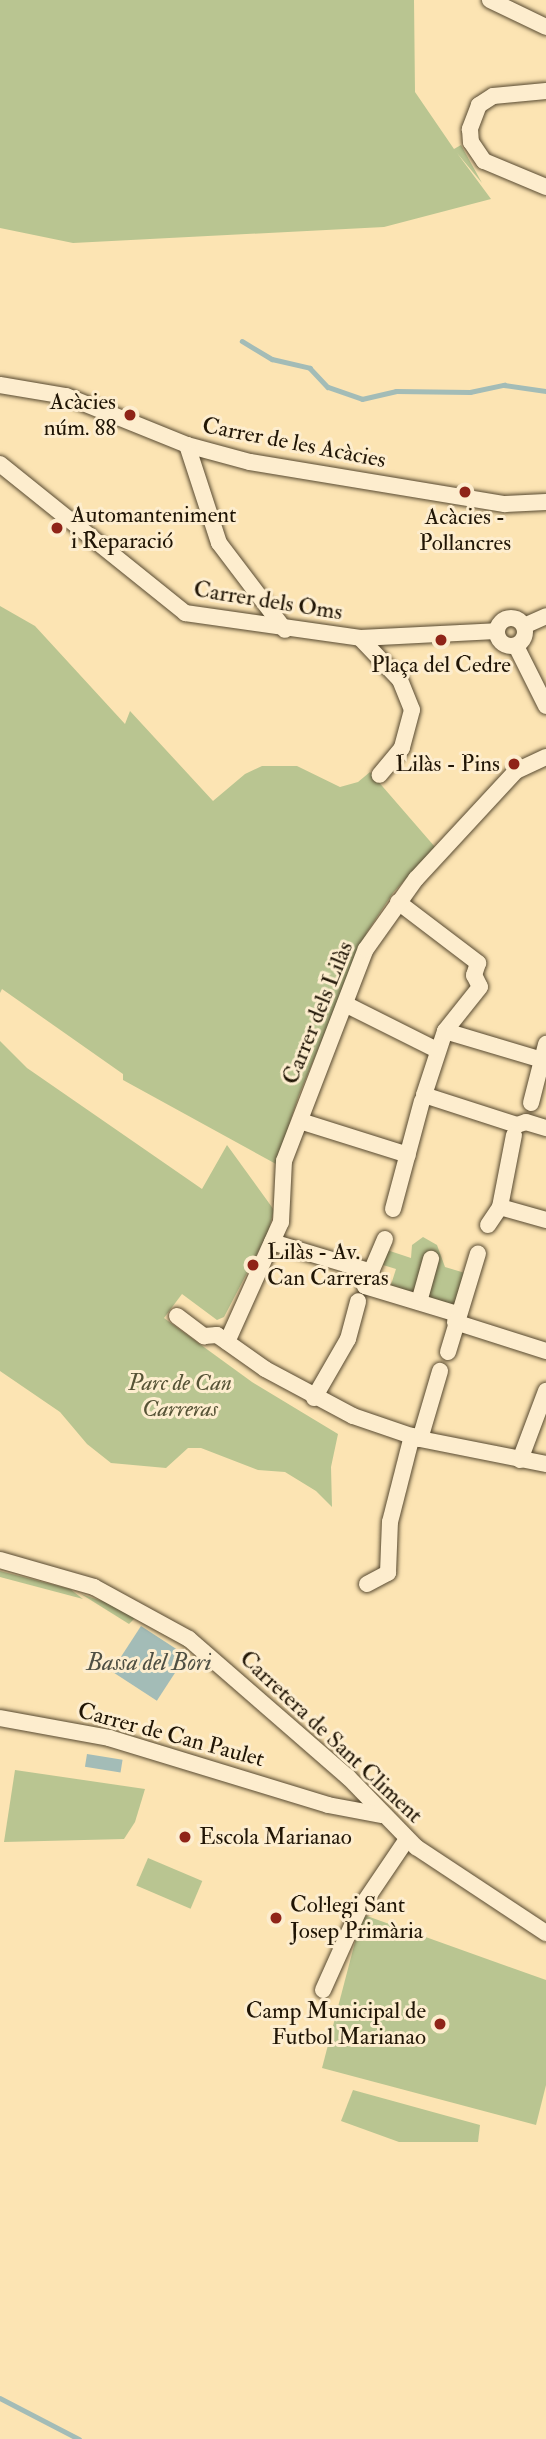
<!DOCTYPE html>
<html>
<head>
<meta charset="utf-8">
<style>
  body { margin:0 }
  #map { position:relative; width:546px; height:2439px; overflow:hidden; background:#fce4b3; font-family:"IM FELL Double Pica",serif }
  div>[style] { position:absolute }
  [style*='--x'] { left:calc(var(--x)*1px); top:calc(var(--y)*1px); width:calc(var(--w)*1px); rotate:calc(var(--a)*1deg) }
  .green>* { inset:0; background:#b9c591; transform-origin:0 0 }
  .water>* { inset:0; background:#a3bcb7; transform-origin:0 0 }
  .stream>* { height:4.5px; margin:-2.25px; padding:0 2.25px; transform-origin:2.25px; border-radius:2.25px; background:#a3bcb7 }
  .roads { filter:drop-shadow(0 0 2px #574930) drop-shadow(0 0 2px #574930) }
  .minor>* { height:16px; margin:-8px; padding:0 8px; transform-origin:8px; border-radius:8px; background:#fdedce }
  .minor>.ring { margin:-8px; padding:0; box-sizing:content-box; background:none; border:16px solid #fdedce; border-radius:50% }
  .dots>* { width:19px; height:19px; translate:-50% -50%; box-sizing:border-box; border:4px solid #fdedce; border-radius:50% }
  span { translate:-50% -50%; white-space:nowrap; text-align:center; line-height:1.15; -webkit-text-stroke:6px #fdedce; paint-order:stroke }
  .poi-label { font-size:23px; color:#201505 }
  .right { translate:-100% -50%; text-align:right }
  .left { translate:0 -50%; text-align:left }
  .street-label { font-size:23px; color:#201505 }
  .park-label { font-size:23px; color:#565336; font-style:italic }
  .water-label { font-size:24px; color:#4e4f43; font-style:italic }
</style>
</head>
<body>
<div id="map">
  <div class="green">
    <div style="clip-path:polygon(0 0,414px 0,415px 92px,454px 149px,461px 145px,482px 183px,457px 153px,491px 199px,384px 227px,73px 243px,0 228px)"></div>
    <div style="clip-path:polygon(0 606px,35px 626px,125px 724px,130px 711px,213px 801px,245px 774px,262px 766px,297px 766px,340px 787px,358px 782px,370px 772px,435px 847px,393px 893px,367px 932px,299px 1095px,276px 1164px,123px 1080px,123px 1074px,2px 989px,0 993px)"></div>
    <div style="clip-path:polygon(0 1041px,27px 1068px,202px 1189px,227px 1145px,274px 1210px,268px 1233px,224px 1317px,217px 1320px,182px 1294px,164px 1318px,252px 1382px,338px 1434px,331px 1467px,332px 1507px,316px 1491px,285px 1472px,258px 1470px,201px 1448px,188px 1448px,166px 1468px,111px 1463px,87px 1444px,60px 1412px,0 1371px)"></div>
    <div style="clip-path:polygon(423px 1237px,437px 1245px,445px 1267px,465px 1273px,452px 1311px,389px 1291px,396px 1269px,383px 1265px,387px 1250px,411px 1258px,412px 1245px)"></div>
    <div style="clip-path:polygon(0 1571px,70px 1589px,83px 1599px,0 1577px)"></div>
    <div style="clip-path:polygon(81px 1594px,108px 1603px,135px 1618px,129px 1624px)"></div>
    <div style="clip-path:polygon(15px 1770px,145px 1789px,135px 1822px,124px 1839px,4px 1842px)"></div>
    <div style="left:148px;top:1858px;width:59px;height:30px;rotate:23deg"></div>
    <div style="clip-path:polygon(367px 1916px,546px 1980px,546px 2085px,536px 2125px,322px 2068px,361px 1919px)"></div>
    <div style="clip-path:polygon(353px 2090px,480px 2125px,478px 2142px,399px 2142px,341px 2121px)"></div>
  </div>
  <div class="water">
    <div style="left:141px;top:1626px;width:54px;height:54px;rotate:33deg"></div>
    <div style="left:87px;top:1754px;width:36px;height:13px;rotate:9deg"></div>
  </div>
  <div class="stream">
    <div style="--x:242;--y:341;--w:35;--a:31"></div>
    <div style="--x:272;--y:359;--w:39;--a:13"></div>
    <div style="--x:310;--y:368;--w:26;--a:47"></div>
    <div style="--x:328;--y:387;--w:36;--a:19"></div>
    <div style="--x:362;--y:399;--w:35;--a:-13"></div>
    <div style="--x:396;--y:391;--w:74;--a:0.8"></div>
    <div style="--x:470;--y:392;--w:35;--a:-12"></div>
    <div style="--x:504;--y:385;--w:42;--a:8.1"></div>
    <div style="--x:0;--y:2398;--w:89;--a:27.4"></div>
  </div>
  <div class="roads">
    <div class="minor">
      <div style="--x:490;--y:0;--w:62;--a:25.7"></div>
      <div style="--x:546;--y:91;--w:53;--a:174.6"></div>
      <div style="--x:493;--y:96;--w:17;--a:147"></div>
      <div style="--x:479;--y:105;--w:26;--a:111"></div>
      <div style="--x:470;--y:129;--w:13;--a:86"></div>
      <div style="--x:471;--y:142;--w:23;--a:56"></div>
      <div style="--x:484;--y:161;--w:67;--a:22.8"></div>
      <div style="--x:0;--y:385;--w:67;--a:9.5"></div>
      <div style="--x:66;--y:396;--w:131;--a:22"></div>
      <div style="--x:187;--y:445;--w:65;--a:15.1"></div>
      <div style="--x:250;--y:462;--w:258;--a:9.4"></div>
      <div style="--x:505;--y:504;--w:41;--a:-2.8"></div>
      <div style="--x:187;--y:445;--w:103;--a:71.9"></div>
      <div style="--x:219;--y:543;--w:109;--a:52.8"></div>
      <div style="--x:0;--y:464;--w:238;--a:38.8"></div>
      <div style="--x:185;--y:613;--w:177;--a:8.1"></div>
      <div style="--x:360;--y:638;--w:136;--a:-2.9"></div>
      <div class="ring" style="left:497px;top:618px;width:12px;height:12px"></div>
      <div style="--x:524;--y:626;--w:24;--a:-24"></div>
      <div style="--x:360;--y:638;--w:58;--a:46.4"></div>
      <div style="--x:400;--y:680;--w:32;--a:68"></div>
      <div style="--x:412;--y:710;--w:39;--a:105"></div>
      <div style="--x:402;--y:748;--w:35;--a:130"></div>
      <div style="--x:516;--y:646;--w:67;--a:63.4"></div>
      <div style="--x:398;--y:902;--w:101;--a:37.3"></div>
      <div style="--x:478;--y:963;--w:13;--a:108"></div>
      <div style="--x:474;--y:975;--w:13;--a:63"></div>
      <div style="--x:480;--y:987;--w:56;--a:128.5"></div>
      <div style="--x:445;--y:1031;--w:67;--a:108.2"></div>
      <div style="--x:424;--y:1095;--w:98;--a:17.9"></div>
      <div style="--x:517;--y:1125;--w:9;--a:-18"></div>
      <div style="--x:526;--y:1122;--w:21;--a:17"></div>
      <div style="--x:345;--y:1004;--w:103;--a:26.6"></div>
      <div style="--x:445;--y:1031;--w:101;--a:16.6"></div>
      <div style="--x:531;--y:1103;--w:61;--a:-75.7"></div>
      <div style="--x:300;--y:1121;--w:113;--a:17.5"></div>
      <div style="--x:500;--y:1207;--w:48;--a:15.8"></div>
      <div style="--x:393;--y:1209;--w:112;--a:-75"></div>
      <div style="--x:488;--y:1225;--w:22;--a:-56"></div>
      <div style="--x:500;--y:1207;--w:73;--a:-79"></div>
      <div style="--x:385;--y:1239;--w:51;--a:113.1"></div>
      <div style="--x:365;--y:1286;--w:96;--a:16.9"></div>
      <div style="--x:272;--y:1242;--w:104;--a:16.7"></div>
      <div style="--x:419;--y:1302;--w:45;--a:-74.4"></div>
      <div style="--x:177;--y:1316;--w:34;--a:37"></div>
      <div style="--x:204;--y:1336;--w:13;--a:-4"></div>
      <div style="--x:217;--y:1335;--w:59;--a:35.3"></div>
      <div style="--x:265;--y:1369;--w:100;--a:28.1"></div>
      <div style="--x:353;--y:1416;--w:71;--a:18.9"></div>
      <div style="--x:420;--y:1439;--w:128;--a:11.2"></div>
      <div style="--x:455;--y:1322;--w:96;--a:17.7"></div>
      <div style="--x:227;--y:1342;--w:132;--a:-65.8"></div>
      <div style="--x:281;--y:1222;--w:61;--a:-87.2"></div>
      <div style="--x:284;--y:1161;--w:227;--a:-68.9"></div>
      <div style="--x:366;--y:949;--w:86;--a:-54.5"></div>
      <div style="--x:416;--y:879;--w:147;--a:-47.2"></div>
      <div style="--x:516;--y:771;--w:33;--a:-25"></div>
      <div style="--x:448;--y:1352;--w:103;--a:-73.1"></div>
      <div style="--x:314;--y:1398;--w:68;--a:-60"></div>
      <div style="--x:348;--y:1339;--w:39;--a:-75"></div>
      <div style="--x:420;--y:1439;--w:71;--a:-73.6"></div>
      <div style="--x:520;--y:1460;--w:74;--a:-69.4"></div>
      <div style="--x:0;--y:1560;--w:98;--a:16"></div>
      <div style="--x:94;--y:1587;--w:108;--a:28.7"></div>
      <div style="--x:189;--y:1639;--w:211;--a:41"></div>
      <div style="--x:348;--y:1777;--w:98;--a:45.8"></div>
      <div style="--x:416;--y:1847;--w:156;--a:33.5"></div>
      <div style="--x:367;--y:1584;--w:24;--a:-28"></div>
      <div style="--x:388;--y:1573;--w:51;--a:-87.8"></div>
      <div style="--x:390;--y:1522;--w:89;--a:-75.7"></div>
      <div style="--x:0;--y:1718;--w:111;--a:10.4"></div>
      <div style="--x:109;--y:1738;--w:229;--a:17"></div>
      <div style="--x:328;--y:1805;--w:55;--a:10.5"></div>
      <div style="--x:323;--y:1990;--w:88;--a:-65.8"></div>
      <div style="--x:359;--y:1910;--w:86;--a:-55.9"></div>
    </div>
  </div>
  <div class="dots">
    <div style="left:130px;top:415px;background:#8f2418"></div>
    <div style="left:465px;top:492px;background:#8f2418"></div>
    <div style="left:57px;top:528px;background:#8f2418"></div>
    <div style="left:441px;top:640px;background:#8f2418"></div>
    <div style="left:514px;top:764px;background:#8f2418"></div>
    <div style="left:253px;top:1265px;background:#8f2418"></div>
    <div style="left:185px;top:1837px;background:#8f2418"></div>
    <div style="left:276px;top:1918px;background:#8f2418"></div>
    <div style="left:440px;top:2024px;background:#8f2418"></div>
  </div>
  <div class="poi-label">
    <span class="right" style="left:116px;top:415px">Acàcies<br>núm. 88</span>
    <span class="left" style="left:71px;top:528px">Automanteniment<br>i Reparació</span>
    <span style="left:465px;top:530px">Acàcies -<br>Pollancres</span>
    <span style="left:441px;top:665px">Plaça del Cedre</span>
    <span class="right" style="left:500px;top:764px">Lilàs - Pins</span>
    <span class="left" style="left:267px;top:1265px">Lilàs - Av.<br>Can Carreras</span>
    <span class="left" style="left:199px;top:1837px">Escola Marianao</span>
    <span class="left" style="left:290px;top:1918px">Col·legi Sant<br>Josep Primària</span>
    <span class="right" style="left:426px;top:2024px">Camp Municipal de<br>Futbol Marianao</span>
  </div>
  <div class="street-label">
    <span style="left:294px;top:443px;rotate:11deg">Carrer de les Acàcies</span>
    <span style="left:268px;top:601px;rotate:9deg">Carrer dels Oms</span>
    <span style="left:318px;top:1013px;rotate:-68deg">Carrer dels Lilàs</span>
    <span style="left:171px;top:1735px;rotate:15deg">Carrer de Can Paulet</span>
    <span style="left:331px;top:1737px;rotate:43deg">Carretera de Sant Climent</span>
  </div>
  <div class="park-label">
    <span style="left:180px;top:1396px">Parc de Can<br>Carreras</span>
  </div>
  <div class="water-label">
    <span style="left:149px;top:1663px">Bassa del Bori</span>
  </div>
</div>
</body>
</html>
